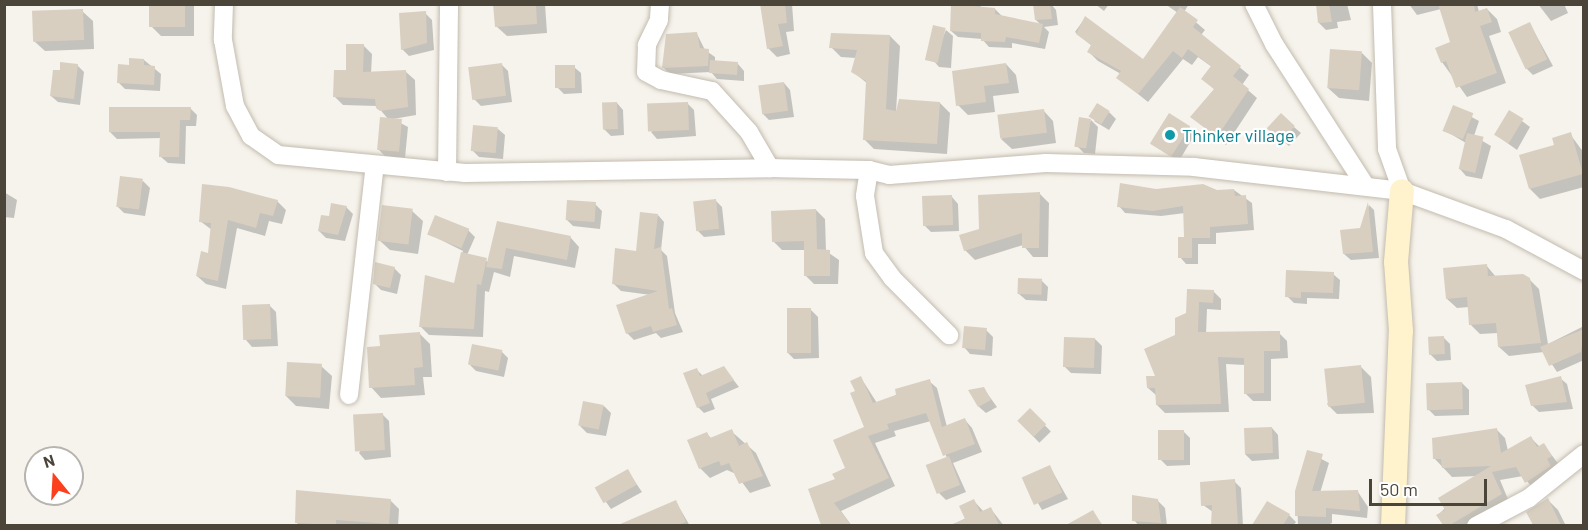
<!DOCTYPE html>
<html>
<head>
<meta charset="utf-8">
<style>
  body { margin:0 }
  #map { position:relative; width:1588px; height:530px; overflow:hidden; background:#f6f3ec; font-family:Barlow,sans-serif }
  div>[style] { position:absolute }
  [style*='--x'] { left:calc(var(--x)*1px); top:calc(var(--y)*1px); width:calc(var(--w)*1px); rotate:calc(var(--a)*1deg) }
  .shadow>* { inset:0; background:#0003; transform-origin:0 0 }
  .building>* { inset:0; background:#d8cfc1; transform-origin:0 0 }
  .roads { filter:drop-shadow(0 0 2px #c2bbae) drop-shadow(0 0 2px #c2bbae) }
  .street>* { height:18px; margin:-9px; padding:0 9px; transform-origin:9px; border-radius:9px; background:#fff }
  .secondary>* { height:24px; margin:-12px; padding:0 12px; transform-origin:12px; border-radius:12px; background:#fff3cd }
  .dots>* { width:16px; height:16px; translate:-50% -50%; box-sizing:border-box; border:3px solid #fff; border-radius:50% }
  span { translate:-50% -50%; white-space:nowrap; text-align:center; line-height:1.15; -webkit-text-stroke:4.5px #fff; paint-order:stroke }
  .culture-label { font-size:18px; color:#0d838f }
  .left { translate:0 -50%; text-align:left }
  .frame { position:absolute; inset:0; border:6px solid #4b4439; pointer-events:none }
  .north { position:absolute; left:24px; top:446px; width:60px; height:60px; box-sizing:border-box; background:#fff; border:2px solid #b7b4b0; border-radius:50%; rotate:342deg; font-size:16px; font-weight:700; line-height:24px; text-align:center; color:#4b4439 }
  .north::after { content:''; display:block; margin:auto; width:21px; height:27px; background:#fc3f1d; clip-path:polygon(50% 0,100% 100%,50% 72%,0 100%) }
  .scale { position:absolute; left:1369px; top:479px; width:118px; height:27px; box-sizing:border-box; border:3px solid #4b4439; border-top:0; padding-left:8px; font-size:18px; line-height:21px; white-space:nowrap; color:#4b4439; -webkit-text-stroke:4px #fff; paint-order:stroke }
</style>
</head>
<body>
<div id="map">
  <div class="shadow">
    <div style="clip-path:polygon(151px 4px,194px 4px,194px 36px,161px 36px,151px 26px)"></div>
    <div style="clip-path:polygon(495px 4px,545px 4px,547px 33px,507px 36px,496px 26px)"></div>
    <div style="clip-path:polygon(762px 4px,792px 4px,794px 31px,786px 32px,790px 54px,777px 57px,768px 48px)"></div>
    <div style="clip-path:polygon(953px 4px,978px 4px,983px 9px,995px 9px,1002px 16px,1041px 25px,1036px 20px,1034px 5px,1051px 4px,1056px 10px,1058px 25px,1044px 27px,1049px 32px,1045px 49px,1012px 43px,1012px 48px,989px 47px,982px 39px,958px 37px,951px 31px)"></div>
    <div style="clip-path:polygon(1095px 4px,1109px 4px,1104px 11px)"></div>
    <div style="clip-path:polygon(1165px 4px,1189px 4px,1184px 12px,1205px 30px,1201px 35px,1249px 75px,1242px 85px,1257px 98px,1226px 145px,1192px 117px,1215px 90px,1203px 79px,1212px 67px,1198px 57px,1192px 65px,1183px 59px,1148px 102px,1118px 78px,1121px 74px,1098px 61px,1089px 52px,1092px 46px,1075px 32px,1085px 18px,1144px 61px,1178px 13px)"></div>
    <div style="clip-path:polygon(1317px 4px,1347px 4px,1351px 20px,1337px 22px,1338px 28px,1326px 30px,1319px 23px)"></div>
    <div style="clip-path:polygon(1409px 4px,1477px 4px,1479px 12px,1487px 9px,1497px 19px,1501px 32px,1489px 36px,1506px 83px,1467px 97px,1442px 62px,1452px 43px,1441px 9px,1417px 15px)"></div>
    <div style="clip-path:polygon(1538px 4px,1564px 4px,1568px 13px,1551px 21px)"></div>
    <div style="clip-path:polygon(82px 11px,93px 21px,94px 49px,45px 51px,34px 41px)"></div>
    <div style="clip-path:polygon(425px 13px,432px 20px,434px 50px,409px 56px,402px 49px)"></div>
    <div style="clip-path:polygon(1530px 24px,1553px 66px,1533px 75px,1526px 68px)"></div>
    <div style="clip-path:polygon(946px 30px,953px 36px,951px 68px,939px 67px,933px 60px)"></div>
    <div style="clip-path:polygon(697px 34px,705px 50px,715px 57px,715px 62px,738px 64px,744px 71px,744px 81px,717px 79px,711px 72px,670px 74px,663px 67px)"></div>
    <div style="clip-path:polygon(890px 36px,900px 46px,896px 112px,940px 103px,950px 113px,947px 154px,874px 149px,864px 139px,868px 84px,852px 71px,856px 58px,841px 57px,831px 47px)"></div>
    <div style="clip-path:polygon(363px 45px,372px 54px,371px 74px,406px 72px,415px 80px,416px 115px,393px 119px,408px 127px,405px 158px,385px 156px,378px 149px,389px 120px,377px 106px,343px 105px,335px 97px)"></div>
    <div style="clip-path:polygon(1362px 53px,1372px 63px,1369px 101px,1339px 98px,1328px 88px)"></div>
    <div style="clip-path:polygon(144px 60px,161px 74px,160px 91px,125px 89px,118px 82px,130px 67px)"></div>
    <div style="clip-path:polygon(501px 64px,508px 71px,512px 102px,481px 106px,474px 99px)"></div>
    <div style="clip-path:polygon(1006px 64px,1016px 75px,1019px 93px,993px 96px,995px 112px,968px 115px,958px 105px)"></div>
    <div style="clip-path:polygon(77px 65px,84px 72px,80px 105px,58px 102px,51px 96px)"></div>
    <div style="clip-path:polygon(574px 67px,581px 73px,582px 93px,564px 94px,557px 87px)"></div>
    <div style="clip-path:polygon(784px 83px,790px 90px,794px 117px,769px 120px,762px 113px)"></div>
    <div style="clip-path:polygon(617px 103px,623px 110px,624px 135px,611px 136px,604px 129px)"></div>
    <div style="clip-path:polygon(687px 103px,694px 110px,696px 136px,657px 139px,651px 132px)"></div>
    <div style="clip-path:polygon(1453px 107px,1479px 121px,1474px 136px,1491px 146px,1482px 179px,1466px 176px,1460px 169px,1466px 143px,1444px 130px)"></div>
    <div style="clip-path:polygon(190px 108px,197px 115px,196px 126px,186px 126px,185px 164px,168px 163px,161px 157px,161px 138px,117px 139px,110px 132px)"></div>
    <div style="clip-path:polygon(1043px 110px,1053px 121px,1056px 143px,1012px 149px,1001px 139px)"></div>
    <div style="clip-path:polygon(1109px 112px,1116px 119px,1109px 130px,1094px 121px)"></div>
    <div style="clip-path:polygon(1510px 112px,1530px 127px,1517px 150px,1496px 135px)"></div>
    <div style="clip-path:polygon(1091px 120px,1098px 127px,1095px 154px,1084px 153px,1077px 146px)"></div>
    <div style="clip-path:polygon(1189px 127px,1195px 134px,1179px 161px,1151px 144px)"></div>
    <div style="clip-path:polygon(1294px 127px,1301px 133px,1289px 146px,1276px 135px)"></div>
    <div style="clip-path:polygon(498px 129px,505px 135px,503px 159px,479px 157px,472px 150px)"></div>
    <div style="clip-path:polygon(1570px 134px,1584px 153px,1584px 187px,1540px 199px,1530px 189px,1556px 146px)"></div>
    <div style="clip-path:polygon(143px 181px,150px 188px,145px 216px,124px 213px,117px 206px)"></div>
    <div style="clip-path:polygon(1156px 190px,1234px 190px,1252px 203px,1254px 230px,1216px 233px,1216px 244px,1198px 244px,1198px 264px,1186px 264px,1180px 257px,1185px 238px,1185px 213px,1161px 216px,1125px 213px,1119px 206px)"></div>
    <div style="clip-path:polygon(4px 192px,17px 200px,14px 218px,4px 217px)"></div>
    <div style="clip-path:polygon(1040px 194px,1049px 203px,1048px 257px,1033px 257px,1023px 245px,975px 260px,965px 250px,981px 230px)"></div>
    <div style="clip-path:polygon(952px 197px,958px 204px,959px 231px,931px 232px,924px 225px)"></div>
    <div style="clip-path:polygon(715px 200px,722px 207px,725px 235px,704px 237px,697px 230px)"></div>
    <div style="clip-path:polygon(277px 201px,286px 210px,282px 224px,269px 221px,265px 236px,237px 228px,226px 289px,206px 284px,197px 276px,209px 254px,212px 230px,200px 221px)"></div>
    <div style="clip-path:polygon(595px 204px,602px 211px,600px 229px,573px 226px,566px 219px)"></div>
    <div style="clip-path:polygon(1369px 205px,1374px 210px,1379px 258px,1351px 260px,1344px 254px,1361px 229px)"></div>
    <div style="clip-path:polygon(346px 207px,353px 214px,345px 241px,326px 238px,319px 231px)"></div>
    <div style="clip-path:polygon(816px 210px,825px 219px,826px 251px,839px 260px,838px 284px,814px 284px,805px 275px,806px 250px,782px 250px,773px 241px)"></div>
    <div style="clip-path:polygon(412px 211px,423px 221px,418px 254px,390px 250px,379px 240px)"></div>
    <div style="clip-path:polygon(658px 215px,664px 222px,661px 250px,667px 256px,675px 313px,683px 332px,661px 338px,656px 333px,634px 340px,627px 333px,651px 295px,621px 291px,614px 284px,637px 253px)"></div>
    <div style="clip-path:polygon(498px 222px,571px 238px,579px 247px,575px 268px,514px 256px,510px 277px,494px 272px,489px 292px,485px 291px,483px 337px,429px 335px,420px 326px,455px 285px,463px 251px,429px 234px,468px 230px,475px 237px,467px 255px,489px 262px)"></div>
    <div style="clip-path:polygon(1486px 265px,1496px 277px,1529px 279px,1539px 289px,1548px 344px,1584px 326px,1584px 360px,1557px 372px,1544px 352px,1509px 356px,1499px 347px,1498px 333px,1480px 334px,1470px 324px,1469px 307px,1457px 308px,1447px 299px)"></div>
    <div style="clip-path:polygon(394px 268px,401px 275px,397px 294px,381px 290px,374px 283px)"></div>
    <div style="clip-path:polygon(1333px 274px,1340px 280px,1339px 299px,1307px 298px,1307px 304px,1294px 303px,1287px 296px)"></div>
    <div style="clip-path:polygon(1041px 280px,1048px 287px,1047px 301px,1026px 300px,1019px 294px)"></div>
    <div style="clip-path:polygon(1189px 290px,1213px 291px,1221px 299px,1221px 310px,1207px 309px,1206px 334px,1279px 333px,1287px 341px,1288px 358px,1271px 359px,1271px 401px,1253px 401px,1245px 393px,1245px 365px,1226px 364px,1229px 412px,1165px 413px,1157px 405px,1157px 396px,1148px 388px,1157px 377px,1187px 314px)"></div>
    <div style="clip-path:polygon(269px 305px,276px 312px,278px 346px,252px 347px,246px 340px)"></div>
    <div style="clip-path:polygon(811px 310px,818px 317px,819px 358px,794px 359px,787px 352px)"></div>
    <div style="clip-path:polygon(986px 330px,993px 337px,992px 356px,970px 354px,964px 347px)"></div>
    <div style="clip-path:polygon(420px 334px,430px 344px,432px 377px,423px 377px,425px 395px,381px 398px,371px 387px,382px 347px)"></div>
    <div style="clip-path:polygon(1443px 337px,1450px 344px,1451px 360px,1437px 361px,1430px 354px)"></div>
    <div style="clip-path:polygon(1095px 339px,1102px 346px,1101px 374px,1071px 373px,1064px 366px)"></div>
    <div style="clip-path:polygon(501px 351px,508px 358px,504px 377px,476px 371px,470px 365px)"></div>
    <div style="clip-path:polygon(321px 366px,332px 376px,329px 409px,296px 406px,286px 396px)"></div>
    <div style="clip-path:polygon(1361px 367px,1371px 377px,1374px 413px,1337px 414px,1327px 404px)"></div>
    <div style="clip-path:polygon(724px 368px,739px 387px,711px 399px,715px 409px,704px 413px,698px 407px,696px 369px,703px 376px)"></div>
    <div style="clip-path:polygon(861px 378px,877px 403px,929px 381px,937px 388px,947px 427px,965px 420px,972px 428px,982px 452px,953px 463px,966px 492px,946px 500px,939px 493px,947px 458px,931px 421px,894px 431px,896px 436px,875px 443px,895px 486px,841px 511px,852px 526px,823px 526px,810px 490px,837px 480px,847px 469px,866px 428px,857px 392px)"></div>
    <div style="clip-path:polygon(1560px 378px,1567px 384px,1573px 409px,1539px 412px,1532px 405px)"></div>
    <div style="clip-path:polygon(1462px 383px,1469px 390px,1469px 415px,1435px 416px,1428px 409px)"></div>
    <div style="clip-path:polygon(984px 389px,997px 407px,986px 413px,979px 407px)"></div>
    <div style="clip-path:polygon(604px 406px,611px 413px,606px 436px,587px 433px,580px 426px)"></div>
    <div style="left:1030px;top:410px;width:30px;height:16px;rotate:46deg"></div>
    <div style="clip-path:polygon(382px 414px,389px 421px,391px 457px,365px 460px,359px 453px)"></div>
    <div style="clip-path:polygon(1272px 428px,1278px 435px,1279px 459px,1252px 461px,1245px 454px)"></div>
    <div style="clip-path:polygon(1496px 429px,1505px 438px,1508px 451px,1531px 438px,1540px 447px,1544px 445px,1560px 466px,1535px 491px,1523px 476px,1500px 480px,1510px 504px,1475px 526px,1444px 526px,1438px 515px,1478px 476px,1452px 477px,1434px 458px)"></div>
    <div style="clip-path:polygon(731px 431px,756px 453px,771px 486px,750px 493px,736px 474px,727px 470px,710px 478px,700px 468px,707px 434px,712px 439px)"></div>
    <div style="clip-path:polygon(1183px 431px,1190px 438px,1190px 465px,1167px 466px,1160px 459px)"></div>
    <div style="clip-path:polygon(1308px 452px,1329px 463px,1320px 493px,1358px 492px,1368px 507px,1367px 518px,1332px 514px,1332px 523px,1325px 526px,1298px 526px,1297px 491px)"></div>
    <div style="clip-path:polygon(1050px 467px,1068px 499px,1042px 510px,1024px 479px)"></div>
    <div style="clip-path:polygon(627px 470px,642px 492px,611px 509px,596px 488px)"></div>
    <div style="clip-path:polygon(1234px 481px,1241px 488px,1243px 526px,1213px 526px,1213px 512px,1203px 505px)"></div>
    <div style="clip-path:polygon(390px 500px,399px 509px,398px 526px,300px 526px,296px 522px)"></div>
    <div style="clip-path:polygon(1548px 500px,1558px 510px,1566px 526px,1534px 526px,1528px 513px)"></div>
    <div style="clip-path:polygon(974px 501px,984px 512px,991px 509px,1004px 526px,950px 526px,966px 518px)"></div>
    <div style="clip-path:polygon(1158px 501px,1165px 508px,1167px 526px,1139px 526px,1134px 520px)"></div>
    <div style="clip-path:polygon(676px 502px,690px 526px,632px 526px,631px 521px)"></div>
    <div style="clip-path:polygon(1268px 503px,1289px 515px,1296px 522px,1293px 526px,1254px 526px)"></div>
    <div style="clip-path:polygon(1093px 512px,1103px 526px,1069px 526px)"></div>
  </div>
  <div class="building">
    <div style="left:149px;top:4px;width:36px;height:23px"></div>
    <div style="clip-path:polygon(493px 4px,536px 4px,537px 24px,495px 27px)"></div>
    <div style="clip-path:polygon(760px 4px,785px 4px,787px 23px,778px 24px,783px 46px,767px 49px)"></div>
    <div style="clip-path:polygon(951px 4px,995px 8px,995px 14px,1043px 24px,1039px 43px,1006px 37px,1005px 42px,981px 41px,981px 33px,950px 31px)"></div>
    <div style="clip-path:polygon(1033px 4px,1050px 4px,1052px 19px,1035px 20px)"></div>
    <div style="clip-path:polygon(1316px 4px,1329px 4px,1332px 22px,1318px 23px)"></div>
    <div style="clip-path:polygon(1438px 4px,1474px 4px,1475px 12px,1487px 8px,1492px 22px,1480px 26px,1497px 73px,1456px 88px,1446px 61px,1441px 63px,1435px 48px,1450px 42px)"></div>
    <div style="clip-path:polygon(1180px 7px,1198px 20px,1193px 27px,1241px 66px,1233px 76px,1249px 89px,1217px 137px,1190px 117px,1214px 89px,1201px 79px,1211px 66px,1188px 49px,1182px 58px,1173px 51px,1138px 94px,1116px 78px,1121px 71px,1087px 52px,1091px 45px,1076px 34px,1085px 16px,1143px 59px)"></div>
    <div style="left:83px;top:9px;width:31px;height:51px;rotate:88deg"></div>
    <div style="clip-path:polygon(426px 11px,427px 43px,401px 50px,399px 13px)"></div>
    <div style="left:1530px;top:22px;width:41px;height:24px;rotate:65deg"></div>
    <div style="left:933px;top:25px;width:13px;height:36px;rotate:13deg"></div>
    <div style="clip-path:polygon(697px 32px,700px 48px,709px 49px,708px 66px,662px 68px,666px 34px)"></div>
    <div style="clip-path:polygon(831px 33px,890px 35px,886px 109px,896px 111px,899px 99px,940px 102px,937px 144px,863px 140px,866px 81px,851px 72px,857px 50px,829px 48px)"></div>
    <div style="clip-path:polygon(346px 44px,364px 44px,363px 72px,406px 70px,408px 107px,380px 111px,376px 108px,375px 99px,333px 97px,334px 70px,346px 70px)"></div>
    <div style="left:1330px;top:49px;width:32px;height:39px;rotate:4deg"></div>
    <div style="clip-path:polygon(129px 58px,144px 59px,144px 65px,155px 66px,154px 85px,117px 83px,118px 64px,129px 65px)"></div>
    <div style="left:710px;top:60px;width:28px;height:13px;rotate:4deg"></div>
    <div style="clip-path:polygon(60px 62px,78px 64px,74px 99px,50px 96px,53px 70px,60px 70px)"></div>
    <div style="left:502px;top:63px;width:33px;height:34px;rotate:83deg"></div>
    <div style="clip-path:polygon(1006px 63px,1009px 83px,984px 86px,986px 102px,956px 106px,952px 71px)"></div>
    <div style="left:555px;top:65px;width:20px;height:23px"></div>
    <div style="left:784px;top:82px;width:29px;height:26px;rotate:82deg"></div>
    <div style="left:617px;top:102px;width:27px;height:15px;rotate:88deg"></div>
    <div style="left:688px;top:102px;width:28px;height:41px;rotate:88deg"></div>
    <div style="left:1097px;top:103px;width:15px;height:16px;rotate:32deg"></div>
    <div style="left:1453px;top:105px;width:22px;height:28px;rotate:22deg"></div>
    <div style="clip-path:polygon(109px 107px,191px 107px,190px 120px,180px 120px,179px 157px,159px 157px,160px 132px,109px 132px)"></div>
    <div style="left:1044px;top:109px;width:24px;height:47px;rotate:83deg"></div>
    <div style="left:1509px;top:110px;width:17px;height:29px;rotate:31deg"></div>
    <div style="left:1169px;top:113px;width:25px;height:36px;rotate:32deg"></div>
    <div style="left:1281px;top:113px;width:19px;height:21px;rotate:43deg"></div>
    <div style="left:380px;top:117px;width:22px;height:33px;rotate:5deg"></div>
    <div style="left:1079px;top:117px;width:12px;height:30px;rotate:9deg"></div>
    <div style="left:473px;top:125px;width:25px;height:26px;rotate:5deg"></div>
    <div style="clip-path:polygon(1571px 132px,1583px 174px,1529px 189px,1519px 155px,1554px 145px,1552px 138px)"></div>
    <div style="left:1467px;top:133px;width:17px;height:37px;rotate:13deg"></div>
    <div style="left:120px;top:176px;width:23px;height:31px;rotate:7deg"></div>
    <div style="clip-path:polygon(1120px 183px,1156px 189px,1203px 184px,1217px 190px,1234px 189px,1235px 196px,1246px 195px,1248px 224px,1210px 227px,1210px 238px,1192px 238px,1192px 258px,1178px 258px,1178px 237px,1184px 237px,1183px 206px,1153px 211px,1117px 207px)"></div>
    <div style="clip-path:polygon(202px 184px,229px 187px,278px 200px,273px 216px,260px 213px,256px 228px,228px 220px,218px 281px,196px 276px,201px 251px,208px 253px,211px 223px,199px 222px)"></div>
    <div style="clip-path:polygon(1040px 192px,1039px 248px,1022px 248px,1022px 233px,964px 251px,959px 235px,979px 229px,978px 195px)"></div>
    <div style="left:952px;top:195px;width:30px;height:30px;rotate:88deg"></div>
    <div style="left:716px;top:199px;width:30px;height:23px;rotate:84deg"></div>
    <div style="left:567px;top:200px;width:29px;height:20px;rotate:4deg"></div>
    <div style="clip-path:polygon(1368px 202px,1373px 252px,1343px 254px,1340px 230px,1360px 228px)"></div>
    <div style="clip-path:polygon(331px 203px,347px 206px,338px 235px,318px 231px,321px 215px,329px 216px)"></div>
    <div style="left:382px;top:205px;width:31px;height:36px;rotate:7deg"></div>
    <div style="clip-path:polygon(816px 209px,817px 249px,830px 250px,830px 276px,804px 276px,804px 241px,772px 242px,771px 211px)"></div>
    <div style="clip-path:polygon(640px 212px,658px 214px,654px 249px,661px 247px,669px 309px,672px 308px,677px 325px,653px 332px,651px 326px,626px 334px,616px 305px,658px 291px,612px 284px,615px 248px,636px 251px)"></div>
    <div style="left:435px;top:215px;width:37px;height:21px;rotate:22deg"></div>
    <div style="clip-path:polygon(497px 221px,571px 236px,567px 260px,506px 248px,502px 269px,486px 267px)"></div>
    <div style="clip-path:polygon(461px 252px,487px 258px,481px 285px,477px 284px,474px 329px,419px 327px,425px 275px,454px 283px)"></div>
    <div style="clip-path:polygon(375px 262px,395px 267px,390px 288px,373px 284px)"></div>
    <div style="clip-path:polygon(1487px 264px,1488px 276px,1523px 274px,1530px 278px,1541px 343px,1498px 347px,1496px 323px,1469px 325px,1467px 297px,1446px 299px,1443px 268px)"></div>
    <div style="clip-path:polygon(1286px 270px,1334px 272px,1333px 293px,1301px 292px,1301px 298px,1285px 297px)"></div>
    <div style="left:1018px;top:278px;width:24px;height:16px;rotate:2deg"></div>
    <div style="clip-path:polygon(1187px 289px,1214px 290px,1213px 303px,1199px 302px,1198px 332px,1280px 331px,1280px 351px,1264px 351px,1264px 393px,1244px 394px,1244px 358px,1218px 357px,1221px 404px,1156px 405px,1155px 388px,1147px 388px,1146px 376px,1155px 376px,1144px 349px,1175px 335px,1175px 318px,1186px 313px)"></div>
    <div style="left:270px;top:304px;width:35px;height:28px;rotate:88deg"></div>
    <div style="left:787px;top:308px;width:24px;height:45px"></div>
    <div style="left:964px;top:326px;width:23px;height:22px;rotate:5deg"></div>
    <div style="clip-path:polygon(1584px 329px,1581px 352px,1549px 366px,1540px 347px)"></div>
    <div style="clip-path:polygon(420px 332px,423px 367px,414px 368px,415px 385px,369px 388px,367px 347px,380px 346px,379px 335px)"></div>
    <div style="left:1444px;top:336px;width:18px;height:16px;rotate:87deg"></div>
    <div style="left:1064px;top:337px;width:31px;height:30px;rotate:2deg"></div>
    <div style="left:472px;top:344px;width:31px;height:21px;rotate:11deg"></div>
    <div style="left:287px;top:362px;width:35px;height:34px;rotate:3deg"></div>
    <div style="left:1361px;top:365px;width:38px;height:37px;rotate:84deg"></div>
    <div style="clip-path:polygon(724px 366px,734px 380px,706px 393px,710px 403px,697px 408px,683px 373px,697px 368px,700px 376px)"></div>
    <div style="clip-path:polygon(861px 376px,873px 403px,896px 395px,895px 389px,930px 379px,942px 427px,965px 418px,975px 444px,943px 456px,926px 413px,887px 424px,889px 429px,868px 436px,889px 478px,834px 503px,851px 525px,821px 525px,808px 489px,835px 479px,832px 474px,845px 468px,833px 440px,864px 427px,850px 393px,855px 391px,850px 381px)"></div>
    <div style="clip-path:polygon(1561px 376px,1567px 402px,1531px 406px,1525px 385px)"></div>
    <div style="left:1462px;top:382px;width:27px;height:36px;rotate:88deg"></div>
    <div style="clip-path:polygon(984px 387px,991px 400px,978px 407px,968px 390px)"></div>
    <div style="left:583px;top:401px;width:21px;height:25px;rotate:11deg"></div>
    <div style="left:1030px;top:408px;width:23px;height:18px;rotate:45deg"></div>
    <div style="left:383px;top:413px;width:37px;height:30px;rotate:87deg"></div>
    <div style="left:1272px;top:427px;width:26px;height:28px;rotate:88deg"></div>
    <div style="clip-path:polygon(1497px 428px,1501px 453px,1531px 436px,1537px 447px,1544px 443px,1552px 456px,1547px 459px,1551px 466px,1525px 483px,1516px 467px,1492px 472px,1502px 494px,1450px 525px,1443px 525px,1436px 515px,1445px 510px,1438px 498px,1491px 466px,1442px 468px,1441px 459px,1433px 459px,1432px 438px)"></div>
    <div style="clip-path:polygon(732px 429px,739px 446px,747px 442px,763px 476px,739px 484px,729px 463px,721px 466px,719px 461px,699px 469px,687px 440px,707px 432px,710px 438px)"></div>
    <div style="left:1158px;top:430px;width:26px;height:30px"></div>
    <div style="clip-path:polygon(1307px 450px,1323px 454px,1312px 491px,1358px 490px,1360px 511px,1326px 508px,1326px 517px,1295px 516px,1295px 491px)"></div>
    <div style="left:949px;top:456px;width:31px;height:25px;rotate:69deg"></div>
    <div style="left:1050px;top:465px;width:30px;height:31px;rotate:66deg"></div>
    <div style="left:628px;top:469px;width:18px;height:38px;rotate:61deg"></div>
    <div style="clip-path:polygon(1235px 479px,1238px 525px,1211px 525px,1212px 505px,1201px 506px,1200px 482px)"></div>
    <div style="clip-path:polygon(296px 490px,391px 499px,389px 524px,336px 520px,336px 525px,295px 523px)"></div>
    <div style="clip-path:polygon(1132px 495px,1158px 499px,1161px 523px,1132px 521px)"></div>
    <div style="clip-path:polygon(1548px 498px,1561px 525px,1533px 525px,1526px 512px)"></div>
    <div style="clip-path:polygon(974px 499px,980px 512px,991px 507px,999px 525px,950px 525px,965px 519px,959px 506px)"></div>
    <div style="clip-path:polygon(676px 500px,686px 522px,677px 525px,618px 525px)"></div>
    <div style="clip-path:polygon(1267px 501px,1290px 514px,1283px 525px,1252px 525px)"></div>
    <div style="clip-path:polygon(1093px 510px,1102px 525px,1066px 525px)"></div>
  </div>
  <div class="roads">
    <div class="street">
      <div style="--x:224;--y:4;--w:36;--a:92"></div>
      <div style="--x:223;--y:40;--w:67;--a:79.7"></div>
      <div style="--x:235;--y:106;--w:34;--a:62"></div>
      <div style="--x:251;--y:136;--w:33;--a:35"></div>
      <div style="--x:278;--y:155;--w:188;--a:5.5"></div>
      <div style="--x:465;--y:173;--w:305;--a:-0.9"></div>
      <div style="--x:770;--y:168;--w:99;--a:1.2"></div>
      <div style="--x:869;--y:170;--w:21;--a:14"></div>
      <div style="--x:889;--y:175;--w:157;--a:-4.4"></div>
      <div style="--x:1046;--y:163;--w:148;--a:1.5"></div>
      <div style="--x:1194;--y:167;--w:209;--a:6.6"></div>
      <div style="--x:1402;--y:191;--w:111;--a:20.1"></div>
      <div style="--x:1506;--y:229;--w:89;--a:28.3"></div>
      <div style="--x:660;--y:4;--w:16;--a:94"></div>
      <div style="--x:659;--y:20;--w:28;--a:116"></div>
      <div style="--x:647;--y:45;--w:27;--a:92"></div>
      <div style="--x:646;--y:72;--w:17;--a:28"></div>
      <div style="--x:661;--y:80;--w:52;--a:12.2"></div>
      <div style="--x:712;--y:91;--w:55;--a:47.9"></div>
      <div style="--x:749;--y:132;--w:42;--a:59.7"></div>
      <div style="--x:1254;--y:4;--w:45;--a:63.4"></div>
      <div style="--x:1274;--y:44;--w:168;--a:57.2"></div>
      <div style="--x:1382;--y:4;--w:145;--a:88"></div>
      <div style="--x:1387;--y:149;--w:45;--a:70.3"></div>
      <div style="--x:869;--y:170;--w:26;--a:99"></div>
      <div style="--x:865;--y:196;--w:58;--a:81"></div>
      <div style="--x:874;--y:253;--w:31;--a:54"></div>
      <div style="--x:892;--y:278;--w:81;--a:45"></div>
      <div style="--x:447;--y:172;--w:168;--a:-89.3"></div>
      <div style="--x:349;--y:395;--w:231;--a:-83.6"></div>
      <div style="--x:1476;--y:526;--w:60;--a:-27.8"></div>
      <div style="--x:1529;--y:498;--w:70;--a:-38.7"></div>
    </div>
    <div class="secondary">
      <div style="--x:1393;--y:526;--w:195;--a:-87.7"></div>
      <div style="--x:1401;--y:331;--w:69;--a:-94.1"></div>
      <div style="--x:1396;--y:262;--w:71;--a:-85.2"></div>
    </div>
  </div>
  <div class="dots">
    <div style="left:1170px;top:135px;background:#0f9aa8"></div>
  </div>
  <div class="culture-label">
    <span class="left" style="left:1182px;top:135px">Thinker village</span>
  </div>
  <div class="frame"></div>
  <div class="north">N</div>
  <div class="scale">50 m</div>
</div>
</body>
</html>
